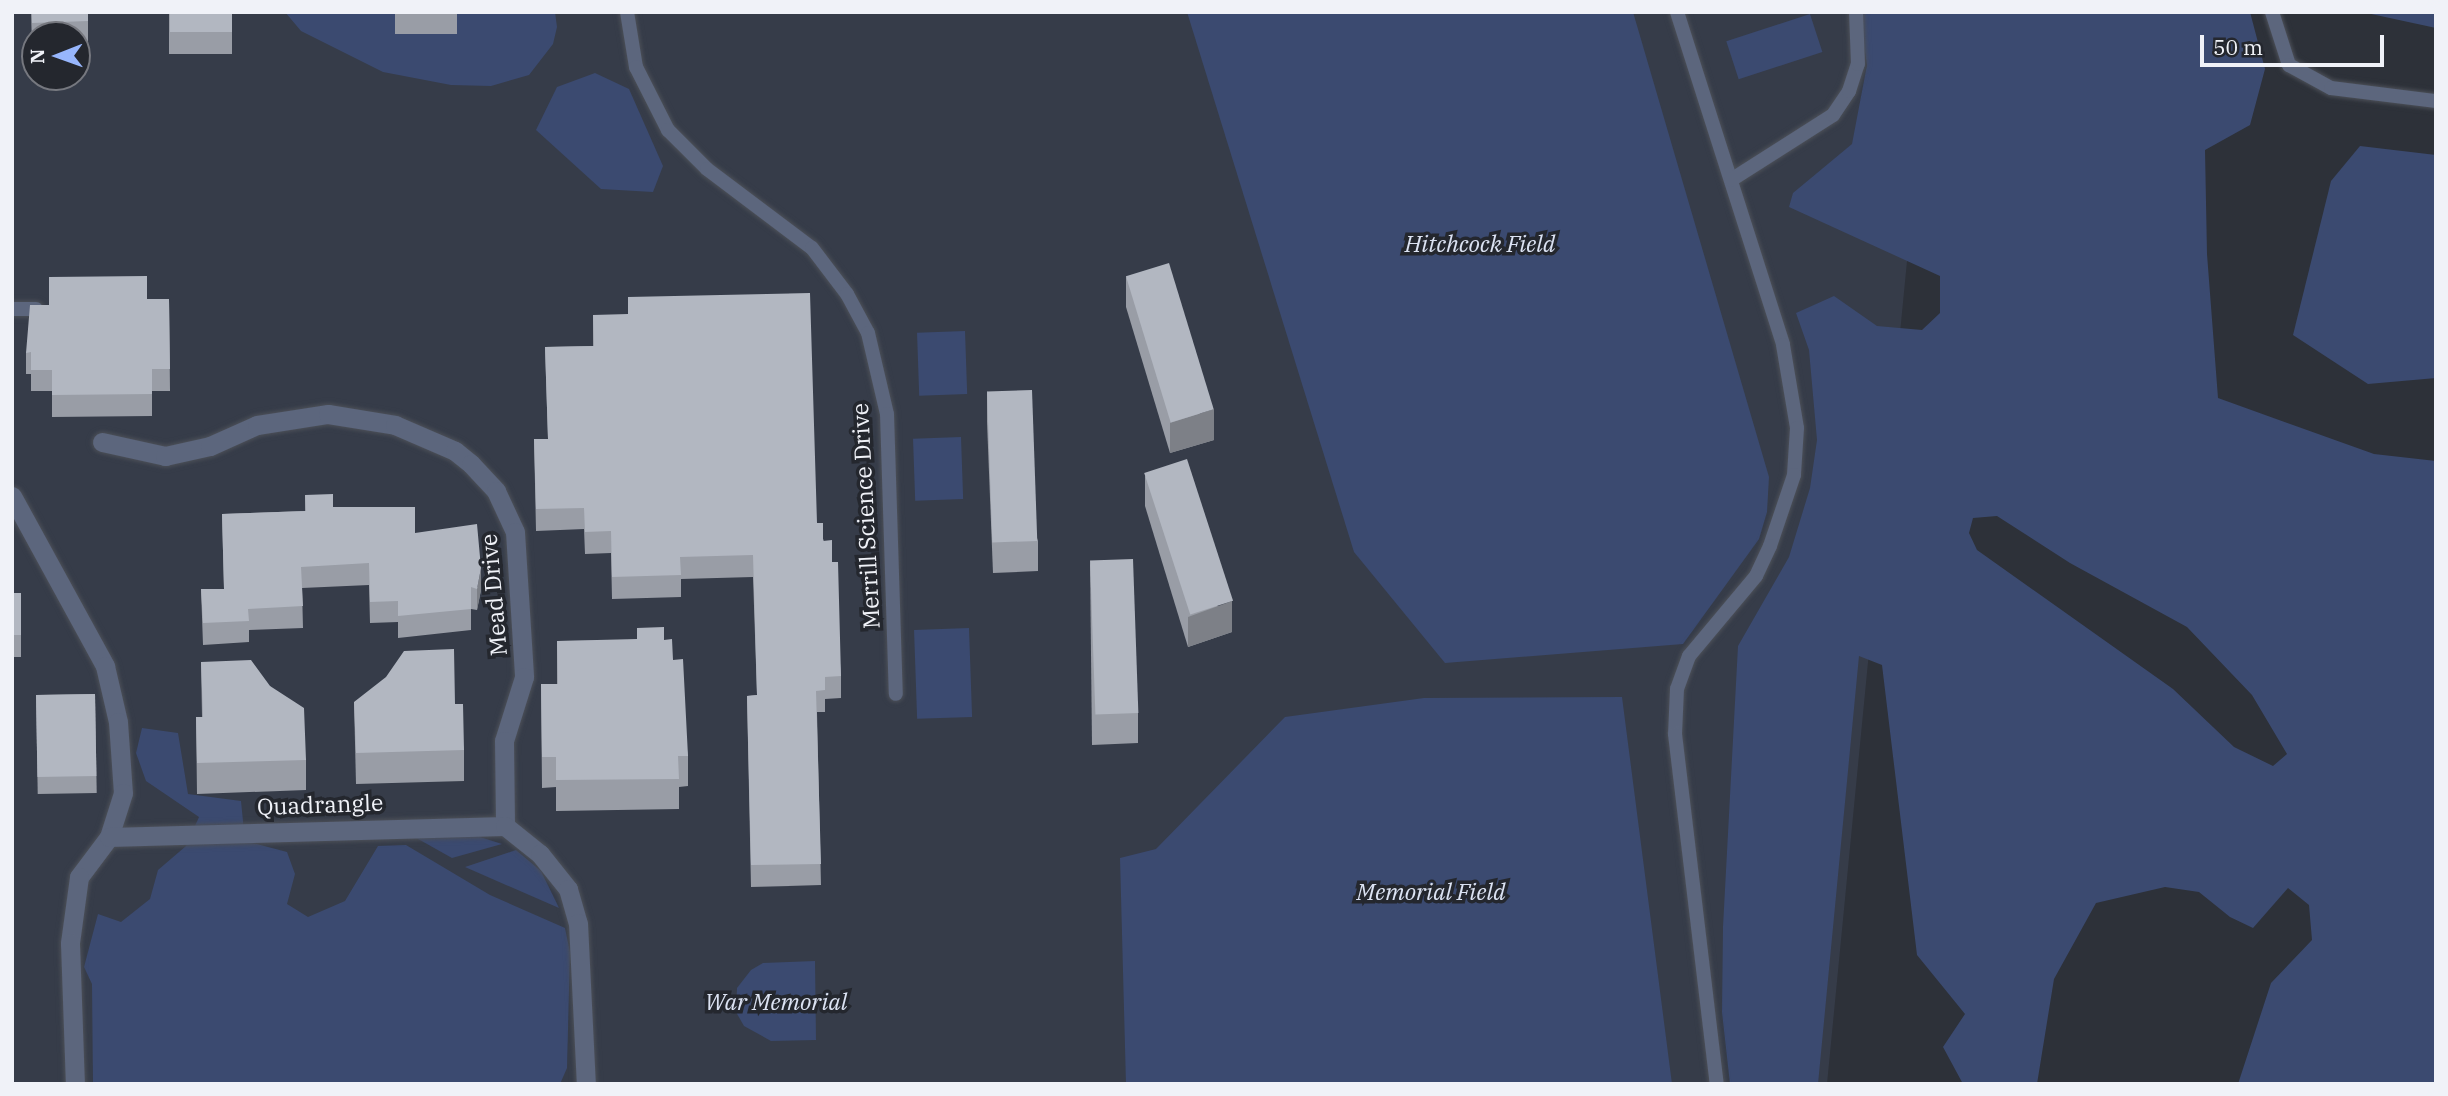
<!DOCTYPE html>
<html>
<head>
<meta charset="utf-8">
<style>
  body { margin:0 }
  #map { position:relative; width:2448px; height:1096px; overflow:hidden; background:#2d3139; font-family:"IBM Plex Serif",serif }
  div>[style] { position:absolute }
  [style*='--x'] { left:calc(var(--x)*1px); top:calc(var(--y)*1px); width:calc(var(--w)*1px); rotate:calc(var(--a)*1deg) }
  .built>* { inset:0; background:#363c49 }
  .green>* { inset:0; background:#3b4a70; transform-origin:0 0 }
  .roads { filter:drop-shadow(0 0 2px #4c5058) drop-shadow(0 0 2px #4c5058) }
  .service>* { height:14px; margin:-7px; padding:0 7px; transform-origin:7px; border-radius:7px; background:#5c667d }
  .minor>* { height:19px; margin:-9.5px; padding:0 9.5px; transform-origin:9.5px; border-radius:9.5px; background:#5c667d }
  .wall>* { inset:0; background:#999da6; transform-origin:0 0 }
  .shaded-wall>* { inset:0; background:#7d8087 }
  .building>* { inset:0; background:#b2b7c1; transform-origin:0 0 }
  span { translate:-50% -50%; white-space:nowrap; text-align:center; line-height:1.15; -webkit-text-stroke:7px #24272e; paint-order:stroke }
  .park-label { font-size:23px; color:#dce3f3; font-style:italic }
  .street-label { font-size:23px; color:#f0f2f8 }
  .frame { position:absolute; inset:0; border:14px solid #f0f2f8; pointer-events:none }
  .north { position:absolute; left:21px; top:21px; width:70px; height:70px; box-sizing:border-box; background:#24272e; border:2px solid #76787f; border-radius:50%; rotate:269deg; font-size:19px; font-weight:700; line-height:28px; text-align:center; color:#f0f2f8 }
  .north::after { content:''; display:block; margin:auto; width:24px; height:32px; background:#97b6fd; clip-path:polygon(50% 0,100% 100%,50% 72%,0 100%) }
  .scale { position:absolute; left:2200px; top:35px; width:184px; height:32px; box-sizing:border-box; border:4px solid #f0f2f8; border-top:0; padding-left:9px; font-size:21px; line-height:24px; white-space:nowrap; color:#f0f2f8; -webkit-text-stroke:5px #24272e; paint-order:stroke }
</style>
</head>
<body>
<div id="map">
  <div class="built">
    <div style="clip-path:polygon(evenodd,12px 12px,1945px 12px,1911px 220px,1827px 1084px,12px 1084px,12px 12px,35px 35px,77px 35px,77px 77px,35px 77px,35px 35px)"></div>
  </div>
  <div class="green">
    <div style="clip-path:polygon(285px 12px,395px 12px,396px 34px,456px 12px,555px 12px,557px 27px,553px 44px,529px 75px,491px 86px,451px 85px,383px 72px,301px 31px)"></div>
    <div style="clip-path:polygon(1187px 12px,1633px 12px,1769px 477px,1767px 512px,1759px 539px,1683px 644px,1445px 663px,1354px 552px)"></div>
    <div style="clip-path:polygon(evenodd,1859px 12px,2250px 12px,2265px 69px,2250px 125px,2205px 150px,2207px 254px,2218px 398px,2374px 454px,2436px 461px,2436px 1084px,2238px 1084px,2271px 983px,2312px 940px,2309px 905px,2288px 888px,2253px 928px,2230px 917px,2199px 892px,2165px 887px,2096px 903px,2054px 979px,2037px 1084px,1963px 1084px,1943px 1047px,1965px 1014px,1917px 955px,1882px 665px,1859px 656px,1818px 1084px,1730px 1084px,1722px 1012px,1723px 927px,1738px 646px,1789px 557px,1810px 488px,1817px 440px,1809px 350px,1796px 313px,1834px 296px,1877px 326px,1922px 330px,1940px 313px,1940px 276px,1789px 207px,1793px 193px,1852px 144px,1867px 65px,1859px 12px,1997px 516px,2070px 563px,2187px 627px,2252px 695px,2287px 754px,2273px 766px,2234px 747px,2173px 689px,1977px 550px,1969px 533px,1973px 518px,1997px 516px)"></div>
    <div style="clip-path:polygon(2362px 12px,2436px 12px,2436px 28px)"></div>
    <div style="left:1810px;top:14px;width:40px;height:88px;rotate:72deg"></div>
    <div style="clip-path:polygon(595px 73px,629px 89px,663px 166px,653px 192px,601px 189px,536px 130px,557px 87px)"></div>
    <div style="clip-path:polygon(2360px 146px,2436px 155px,2436px 378px,2368px 384px,2293px 335px,2331px 181px)"></div>
    <div style="left:965px;top:331px;width:63px;height:48px;rotate:88deg"></div>
    <div style="left:961px;top:437px;width:62px;height:48px;rotate:88deg"></div>
    <div style="left:969px;top:628px;width:89px;height:55px;rotate:88deg"></div>
    <div style="clip-path:polygon(1622px 697px,1672px 1084px,1126px 1084px,1120px 858px,1156px 849px,1285px 717px,1424px 698px)"></div>
    <div style="clip-path:polygon(142px 728px,178px 733px,188px 794px,241px 801px,245px 841px,287px 852px,295px 874px,287px 904px,308px 917px,345px 901px,378px 846px,406px 845px,490px 895px,565px 928px,570px 952px,567px 1068px,560px 1084px,93px 1084px,92px 984px,84px 967px,98px 914px,121px 922px,150px 899px,158px 870px,186px 846px,199px 817px,146px 781px,136px 753px)"></div>
    <div style="clip-path:polygon(411px 835px,480px 837px,502px 844px,452px 858px)"></div>
    <div style="clip-path:polygon(516px 850px,541px 871px,559px 908px,465px 867px)"></div>
    <div style="clip-path:polygon(815px 961px,816px 1040px,771px 1041px,744px 1026px,736px 1012px,737px 988px,751px 970px,763px 963px)"></div>
  </div>
  <div class="roads">
    <div class="service">
      <div style="--x:627;--y:12;--w:56;--a:80.7"></div>
      <div style="--x:636;--y:67;--w:71;--a:63.1"></div>
      <div style="--x:668;--y:130;--w:55;--a:45"></div>
      <div style="--x:707;--y:169;--w:131;--a:37"></div>
      <div style="--x:812;--y:248;--w:58;--a:52.7"></div>
      <div style="--x:847;--y:294;--w:44;--a:61.7"></div>
      <div style="--x:868;--y:333;--w:83;--a:76.8"></div>
      <div style="--x:887;--y:414;--w:280;--a:88.2"></div>
      <div style="--x:1677;--y:12;--w:349;--a:72.3"></div>
      <div style="--x:1783;--y:345;--w:84;--a:80.4"></div>
      <div style="--x:1797;--y:428;--w:47;--a:93.7"></div>
      <div style="--x:1794;--y:475;--w:75;--a:108.7"></div>
      <div style="--x:1770;--y:546;--w:33;--a:115"></div>
      <div style="--x:1756;--y:576;--w:104;--a:129.9"></div>
      <div style="--x:1689;--y:656;--w:35;--a:110"></div>
      <div style="--x:1677;--y:689;--w:45;--a:92.5"></div>
      <div style="--x:1675;--y:734;--w:353;--a:83.2"></div>
      <div style="--x:2272;--y:12;--w:56;--a:72.2"></div>
      <div style="--x:2289;--y:65;--w:48;--a:28.7"></div>
      <div style="--x:2331;--y:88;--w:106;--a:7.1"></div>
      <div style="--x:1731;--y:180;--w:121;--a:-32.5"></div>
      <div style="--x:1833;--y:115;--w:29;--a:-56"></div>
      <div style="--x:1849;--y:91;--w:28;--a:-72"></div>
      <div style="--x:1858;--y:64;--w:52;--a:-92.2"></div>
      <div style="--x:12;--y:309;--w:24;--a:0"></div>
    </div>
    <div class="minor">
      <div style="--x:102;--y:442;--w:65;--a:12.5"></div>
      <div style="--x:165;--y:456;--w:46;--a:-12.5"></div>
      <div style="--x:210;--y:446;--w:51;--a:-24.1"></div>
      <div style="--x:257;--y:425;--w:72;--a:-8.8"></div>
      <div style="--x:328;--y:414;--w:68;--a:9.3"></div>
      <div style="--x:395;--y:425;--w:65;--a:23.4"></div>
      <div style="--x:455;--y:451;--w:21;--a:39"></div>
      <div style="--x:471;--y:464;--w:37;--a:47"></div>
      <div style="--x:496;--y:491;--w:45;--a:65.1"></div>
      <div style="--x:515;--y:532;--w:145;--a:86.4"></div>
      <div style="--x:524;--y:677;--w:67;--a:107.4"></div>
      <div style="--x:504;--y:741;--w:85;--a:89.3"></div>
      <div style="--x:12;--y:496;--w:194;--a:61.3"></div>
      <div style="--x:105;--y:666;--w:57;--a:76.9"></div>
      <div style="--x:118;--y:722;--w:71;--a:86"></div>
      <div style="--x:123;--y:793;--w:46;--a:107.7"></div>
      <div style="--x:109;--y:837;--w:50;--a:126.9"></div>
      <div style="--x:79;--y:877;--w:67;--a:97.8"></div>
      <div style="--x:70;--y:943;--w:141;--a:88"></div>
      <div style="--x:109;--y:837;--w:396;--a:-1.6"></div>
      <div style="--x:505;--y:826;--w:45;--a:38.7"></div>
      <div style="--x:540;--y:854;--w:45;--a:51.3"></div>
      <div style="--x:568;--y:889;--w:35;--a:74"></div>
      <div style="--x:578;--y:923;--w:161;--a:87.2"></div>
    </div>
  </div>
  <div class="wall">
    <div style="clip-path:polygon(31px 12px,88px 12px,88px 43px,77px 44px,77px 35px,35px 35px,35px 45px,32px 45px)"></div>
    <div style="left:169px;top:12px;width:63px;height:42px"></div>
    <div style="left:395px;top:12px;width:62px;height:22px"></div>
    <div style="clip-path:polygon(1126px 276px,1214px 440px,1170px 453px,1126px 307px)"></div>
    <div style="clip-path:polygon(147px 299px,169px 299px,170px 391px,152px 391px,152px 416px,52px 417px,52px 391px,31px 391px,31px 374px,26px 374px,26px 353px,49px 305px)"></div>
    <div style="clip-path:polygon(593px 315px,817px 523px,832px 562px,841px 676px,841px 698px,825px 699px,825px 712px,817px 712px,821px 885px,751px 887px,747px 696px,757px 695px,753px 577px,681px 579px,681px 597px,612px 599px,611px 553px,585px 554px,584px 529px,536px 531px,534px 439px,548px 439px,545px 347px,593px 346px)"></div>
    <div style="clip-path:polygon(987px 391px,1038px 541px,1038px 571px,993px 573px,987px 422px)"></div>
    <div style="clip-path:polygon(1145px 475px,1232px 632px,1188px 647px,1145px 506px)"></div>
    <div style="clip-path:polygon(305px 495px,333px 507px,415px 533px,481px 590px,477px 610px,471px 609px,471px 630px,398px 638px,398px 622px,370px 623px,369px 585px,302px 588px,303px 628px,249px 630px,249px 642px,203px 645px,201px 589px,224px 589px,222px 514px,305px 511px)"></div>
    <div style="clip-path:polygon(1090px 562px,1138px 713px,1138px 743px,1092px 745px)"></div>
    <div style="left:12px;top:593px;width:9px;height:64px"></div>
    <div style="clip-path:polygon(664px 640px,673px 660px,688px 756px,688px 786px,679px 787px,679px 809px,556px 811px,556px 787px,542px 788px,541px 684px,557px 684px,557px 641px)"></div>
    <div style="clip-path:polygon(201px 662px,270px 686px,306px 760px,306px 790px,197px 794px,196px 717px,202px 717px)"></div>
    <div style="left:95px;top:694px;width:99px;height:59px;rotate:89deg"></div>
    <div style="clip-path:polygon(354px 702px,455px 704px,464px 750px,464px 781px,356px 784px)"></div>
  </div>
  <div class="shaded-wall">
    <div style="clip-path:polygon(1214px 409px,1214px 440px,1170px 453px,1170px 423px)"></div>
    <div style="clip-path:polygon(481px 568px,481px 590px,477px 610px,477px 589px)"></div>
    <div style="clip-path:polygon(1232px 601px,1232px 632px,1188px 647px,1188px 617px)"></div>
  </div>
  <div class="building">
    <div style="clip-path:polygon(32px 12px,88px 12px,88px 21px,32px 23px)"></div>
    <div style="left:170px;top:12px;width:62px;height:20px"></div>
    <div style="left:1169px;top:263px;width:153px;height:45px;rotate:73deg"></div>
    <div style="clip-path:polygon(147px 276px,147px 299px,169px 299px,170px 369px,152px 369px,152px 394px,52px 395px,52px 370px,31px 370px,31px 352px,26px 353px,30px 305px,49px 305px,49px 277px)"></div>
    <div style="clip-path:polygon(810px 293px,817px 523px,823px 523px,823px 541px,832px 540px,832px 562px,838px 562px,841px 676px,825px 677px,825px 690px,816px 691px,821px 864px,751px 865px,747px 696px,757px 695px,753px 555px,680px 557px,681px 575px,612px 577px,611px 531px,585px 532px,584px 508px,536px 509px,534px 439px,548px 439px,545px 347px,594px 346px,593px 315px,628px 314px,628px 297px)"></div>
    <div style="left:1032px;top:390px;width:151px;height:45px;rotate:88deg"></div>
    <div style="left:1187px;top:459px;width:149px;height:45px;rotate:72deg"></div>
    <div style="clip-path:polygon(333px 494px,333px 507px,415px 507px,415px 533px,477px 524px,481px 568px,477px 589px,471px 587px,471px 609px,398px 616px,398px 601px,370px 602px,369px 563px,301px 567px,303px 606px,248px 609px,249px 621px,203px 623px,201px 589px,224px 589px,222px 514px,306px 511px,305px 495px)"></div>
    <div style="left:1133px;top:559px;width:154px;height:43px;rotate:88deg"></div>
    <div style="left:12px;top:593px;width:9px;height:42px"></div>
    <div style="clip-path:polygon(664px 627px,664px 640px,672px 639px,673px 660px,683px 659px,688px 756px,678px 756px,679px 779px,556px 780px,556px 757px,542px 757px,541px 684px,558px 684px,557px 641px,637px 639px,637px 628px)"></div>
    <div style="clip-path:polygon(454px 649px,455px 704px,463px 704px,464px 750px,356px 753px,354px 702px,386px 677px,404px 651px)"></div>
    <div style="clip-path:polygon(251px 660px,270px 686px,304px 708px,306px 760px,197px 763px,196px 717px,203px 717px,201px 662px)"></div>
    <div style="left:95px;top:694px;width:82px;height:59px;rotate:89deg"></div>
  </div>
  <div class="park-label">
    <span style="left:1480px;top:243px">Hitchcock Field</span>
    <span style="left:1431px;top:891px">Memorial Field</span>
    <span style="left:776px;top:1001px">War Memorial</span>
  </div>
  <div class="street-label">
    <span style="left:865px;top:516px;rotate:-93deg">Merrill Science Drive</span>
    <span style="left:493px;top:595px;rotate:-95deg">Mead Drive</span>
    <span style="left:320px;top:804px;rotate:-2deg">Quadrangle</span>
  </div>
  <div class="frame"></div>
  <div class="north">N</div>
  <div class="scale">50 m</div>
</div>
</body>
</html>
